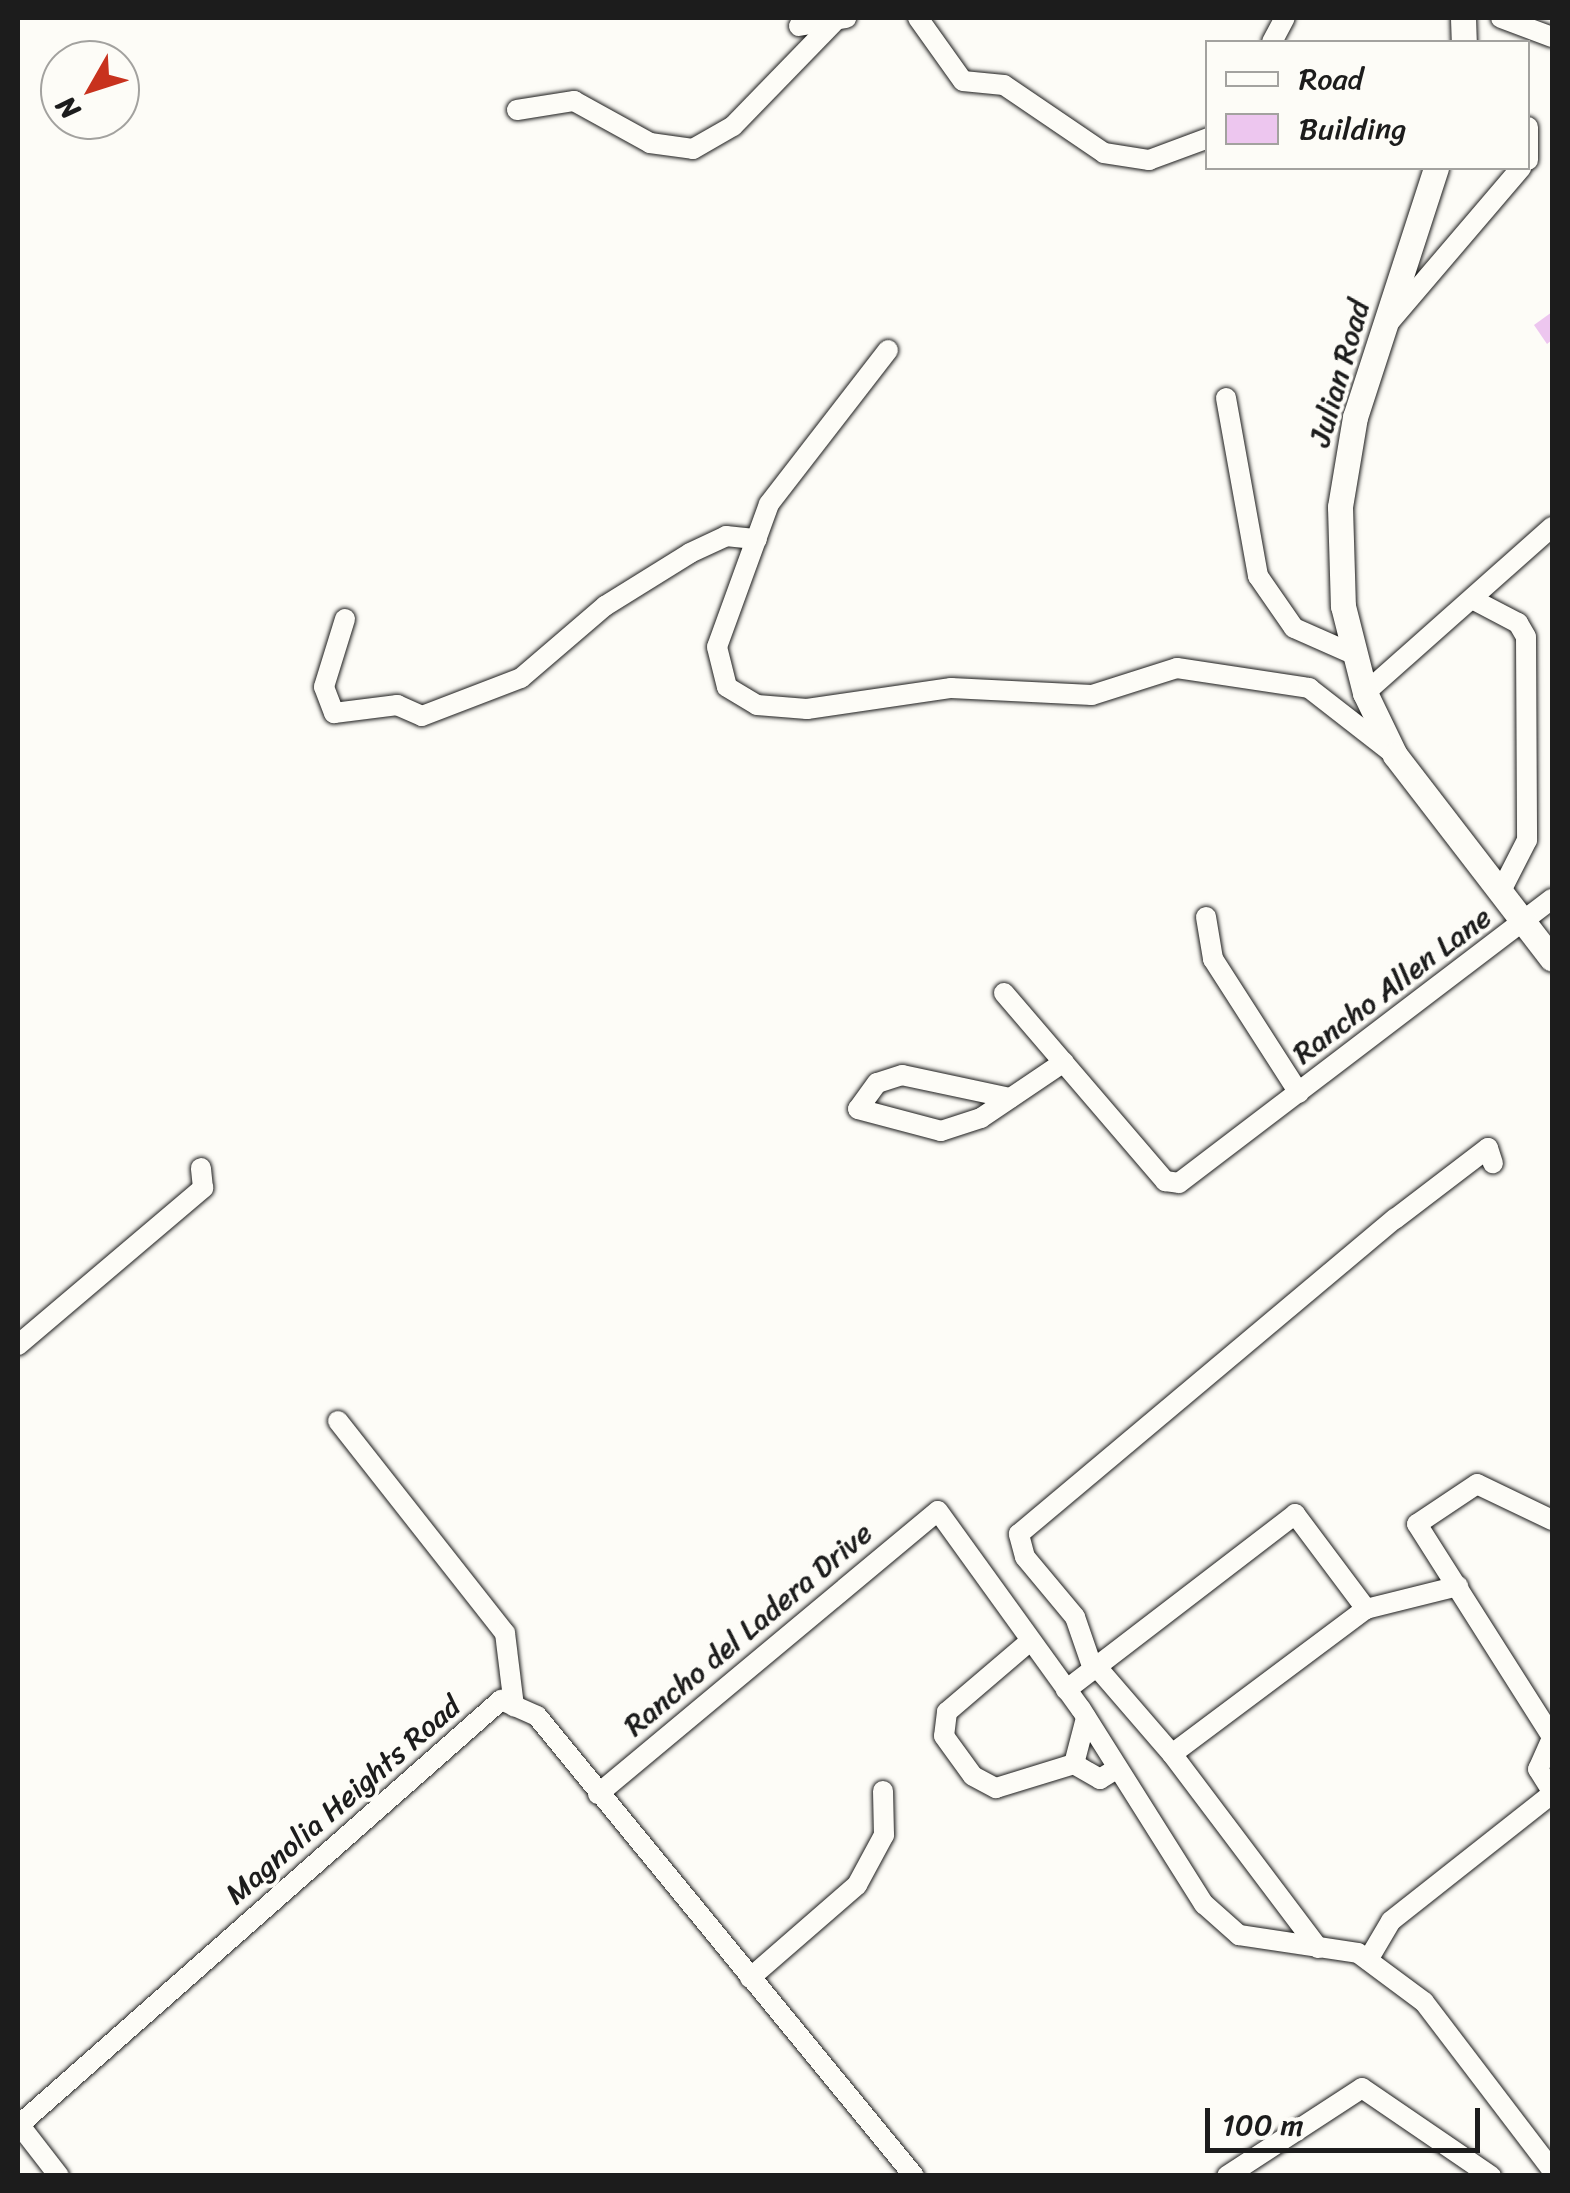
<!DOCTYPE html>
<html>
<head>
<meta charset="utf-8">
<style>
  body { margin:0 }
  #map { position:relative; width:1570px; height:2193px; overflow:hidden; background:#fdfcf7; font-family:Sriracha,sans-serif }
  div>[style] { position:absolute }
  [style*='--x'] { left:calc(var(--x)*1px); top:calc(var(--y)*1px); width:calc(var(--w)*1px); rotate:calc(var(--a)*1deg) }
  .building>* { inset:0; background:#edc6ef }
  .roads { filter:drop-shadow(0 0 2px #1c1c1c) drop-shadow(0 0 2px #1c1c1c) }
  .minor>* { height:20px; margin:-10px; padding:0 10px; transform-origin:10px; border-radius:10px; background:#fdfcf7 }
  .major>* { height:25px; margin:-12.5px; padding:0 12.5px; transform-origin:12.5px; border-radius:12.5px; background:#fdfcf7 }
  span { translate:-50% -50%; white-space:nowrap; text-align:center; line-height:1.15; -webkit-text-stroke:8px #fdfcf7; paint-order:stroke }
  .street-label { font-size:30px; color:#1c1c1c }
  .frame { position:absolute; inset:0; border:20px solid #1c1c1c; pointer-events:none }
  .legend { position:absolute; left:1205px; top:40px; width:325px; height:130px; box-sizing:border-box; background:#fdfcf7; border:2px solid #a3a29f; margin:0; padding:12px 18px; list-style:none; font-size:30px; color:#1c1c1c }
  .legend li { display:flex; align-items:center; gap:20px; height:50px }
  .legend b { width:50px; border:2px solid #a3a29f }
  .north { position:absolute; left:40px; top:40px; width:100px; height:100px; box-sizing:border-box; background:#fdfcf7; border:2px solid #a3a29f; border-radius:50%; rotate:231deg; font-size:28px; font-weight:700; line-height:40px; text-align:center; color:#1c1c1c }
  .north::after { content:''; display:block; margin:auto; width:35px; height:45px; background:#c8321e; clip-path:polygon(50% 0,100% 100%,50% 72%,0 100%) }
  .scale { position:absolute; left:1205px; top:2108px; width:275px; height:45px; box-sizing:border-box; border:5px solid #1c1c1c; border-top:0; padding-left:12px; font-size:30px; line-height:35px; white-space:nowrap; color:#1c1c1c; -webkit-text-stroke:8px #fdfcf7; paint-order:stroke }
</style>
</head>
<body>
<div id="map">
  <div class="building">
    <div style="clip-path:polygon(1552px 312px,1552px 340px,1547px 344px,1534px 325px)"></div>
  </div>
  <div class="roads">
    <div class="minor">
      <div style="--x:918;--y:18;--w:77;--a:54.5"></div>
      <div style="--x:963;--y:81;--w:41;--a:5.6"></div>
      <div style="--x:1004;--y:85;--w:121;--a:34.2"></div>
      <div style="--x:1104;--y:153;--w:46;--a:8.8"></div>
      <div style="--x:1149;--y:160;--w:63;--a:-20.4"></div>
      <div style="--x:1501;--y:18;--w:54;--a:20.4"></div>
      <div style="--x:799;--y:26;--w:48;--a:-9.7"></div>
      <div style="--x:1272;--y:42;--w:27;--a:-62"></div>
      <div style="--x:517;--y:110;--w:58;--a:-9"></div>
      <div style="--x:574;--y:101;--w:87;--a:28.9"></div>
      <div style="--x:650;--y:143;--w:43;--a:7.9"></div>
      <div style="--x:693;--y:149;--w:46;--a:-29.9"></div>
      <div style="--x:733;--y:126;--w:144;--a:-45.8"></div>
      <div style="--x:1528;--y:127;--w:33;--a:90"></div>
      <div style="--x:1386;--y:326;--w:208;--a:-49.5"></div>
      <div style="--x:888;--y:350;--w:195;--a:127.7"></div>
      <div style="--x:769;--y:504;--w:152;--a:110"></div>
      <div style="--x:717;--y:647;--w:41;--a:76"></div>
      <div style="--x:727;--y:687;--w:35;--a:31"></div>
      <div style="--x:757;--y:705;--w:50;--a:4.6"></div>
      <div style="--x:807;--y:709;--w:146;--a:-8.3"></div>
      <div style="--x:951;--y:688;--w:141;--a:2.8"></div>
      <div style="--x:1092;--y:695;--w:89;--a:-17.6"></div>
      <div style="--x:1177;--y:668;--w:134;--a:8.6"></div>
      <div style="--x:1309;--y:688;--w:109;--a:37.9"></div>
      <div style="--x:1226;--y:398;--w:181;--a:79.8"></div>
      <div style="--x:1258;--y:576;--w:63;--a:55.3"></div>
      <div style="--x:1294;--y:628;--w:64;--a:23.8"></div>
      <div style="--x:1472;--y:599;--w:52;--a:27.6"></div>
      <div style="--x:1518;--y:623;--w:16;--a:60"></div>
      <div style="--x:1526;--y:637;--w:203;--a:89.7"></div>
      <div style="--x:1527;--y:840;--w:59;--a:117"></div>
      <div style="--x:345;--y:619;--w:71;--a:107.2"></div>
      <div style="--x:324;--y:687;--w:28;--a:69"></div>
      <div style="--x:334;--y:713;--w:64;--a:-7.2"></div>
      <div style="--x:397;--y:705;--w:27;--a:24"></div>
      <div style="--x:422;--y:716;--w:106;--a:-21"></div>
      <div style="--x:521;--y:678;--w:111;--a:-40.6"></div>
      <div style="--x:605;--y:606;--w:100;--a:-31.9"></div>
      <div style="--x:690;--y:553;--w:40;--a:-25"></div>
      <div style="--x:726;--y:536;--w:31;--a:6"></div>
      <div style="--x:1365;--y:693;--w:250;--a:-41.6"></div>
      <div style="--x:1206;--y:917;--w:43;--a:80.5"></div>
      <div style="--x:1213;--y:959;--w:159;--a:57.3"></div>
      <div style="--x:1004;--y:993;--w:248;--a:49.4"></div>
      <div style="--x:1165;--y:1181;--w:14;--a:8"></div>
      <div style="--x:1179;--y:1183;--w:469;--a:-37.3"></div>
      <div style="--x:1010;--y:1098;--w:110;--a:-168"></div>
      <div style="--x:902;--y:1075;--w:26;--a:162"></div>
      <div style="--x:877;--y:1083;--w:32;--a:126"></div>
      <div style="--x:858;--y:1109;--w:86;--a:14.8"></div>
      <div style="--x:941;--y:1131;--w:42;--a:-18"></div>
      <div style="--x:981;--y:1118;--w:100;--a:-34"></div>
      <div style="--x:18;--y:1345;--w:243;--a:-40.3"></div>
      <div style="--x:203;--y:1188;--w:20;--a:-96"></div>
      <div style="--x:338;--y:1421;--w:270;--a:51.8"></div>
      <div style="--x:505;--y:1633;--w:74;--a:83"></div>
      <div style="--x:1552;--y:1520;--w:83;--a:-154.4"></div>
      <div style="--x:1477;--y:1484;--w:72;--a:146.3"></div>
      <div style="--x:1417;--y:1524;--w:252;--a:57.6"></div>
      <div style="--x:1029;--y:1642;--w:108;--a:139.5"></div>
      <div style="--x:947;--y:1712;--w:24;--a:97"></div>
      <div style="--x:944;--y:1736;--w:49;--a:54.1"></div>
      <div style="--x:973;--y:1776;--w:26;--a:28"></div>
      <div style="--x:996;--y:1788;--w:82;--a:-17.1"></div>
      <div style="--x:1074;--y:1764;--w:30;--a:30"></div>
      <div style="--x:1100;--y:1779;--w:19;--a:-32"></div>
      <div style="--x:1096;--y:1666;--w:116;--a:49.2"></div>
      <div style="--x:1172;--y:1754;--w:242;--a:-36.8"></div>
      <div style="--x:1093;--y:1669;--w:55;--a:-109.1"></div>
      <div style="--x:1075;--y:1617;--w:78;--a:-129.8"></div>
      <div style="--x:1025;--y:1557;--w:24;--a:-105"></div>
      <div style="--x:1019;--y:1534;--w:491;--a:-40"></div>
      <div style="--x:1395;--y:1219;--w:117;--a:-37.4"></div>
      <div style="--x:1488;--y:1148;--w:16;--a:72"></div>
      <div style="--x:1066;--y:1690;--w:289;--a:-37.5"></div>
      <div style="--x:1295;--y:1514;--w:119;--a:53.2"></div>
      <div style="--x:1366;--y:1609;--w:95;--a:-14"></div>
      <div style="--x:1552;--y:1738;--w:34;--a:114"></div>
      <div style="--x:1538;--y:1769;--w:26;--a:58"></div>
      <div style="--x:1172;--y:1754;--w:243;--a:53"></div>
      <div style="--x:1074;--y:1764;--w:48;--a:-75.4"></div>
      <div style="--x:598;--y:1794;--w:442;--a:-39.8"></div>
      <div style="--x:938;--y:1511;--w:244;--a:54.2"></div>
      <div style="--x:1081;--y:1709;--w:231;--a:57.8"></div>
      <div style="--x:1204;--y:1904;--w:47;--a:41.5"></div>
      <div style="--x:1239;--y:1935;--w:120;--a:8.6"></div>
      <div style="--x:1358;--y:1953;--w:82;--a:36.6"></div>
      <div style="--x:1424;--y:2002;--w:211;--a:52.7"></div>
      <div style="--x:1368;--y:1960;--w:45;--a:-59.5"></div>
      <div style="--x:1391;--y:1921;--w:205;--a:-38.3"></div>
      <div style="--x:750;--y:1978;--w:142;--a:-41"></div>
      <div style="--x:857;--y:1885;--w:57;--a:-61.6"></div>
      <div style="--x:884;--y:1835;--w:44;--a:-91.3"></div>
      <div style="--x:18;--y:2123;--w:67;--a:52.3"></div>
      <div style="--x:19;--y:2125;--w:643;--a:-41.4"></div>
      <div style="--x:501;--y:1700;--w:39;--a:24"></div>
      <div style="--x:537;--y:1716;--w:595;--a:50.66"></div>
      <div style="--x:1227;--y:2176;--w:161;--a:-33.1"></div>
      <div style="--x:1362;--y:2088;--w:156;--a:34.3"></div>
    </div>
    <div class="major">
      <div style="--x:1463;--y:18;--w:24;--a:88"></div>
      <div style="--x:1436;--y:168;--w:262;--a:108"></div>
      <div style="--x:1355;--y:417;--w:91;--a:99.5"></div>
      <div style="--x:1340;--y:507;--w:99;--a:88.3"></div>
      <div style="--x:1343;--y:606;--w:90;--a:75.8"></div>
      <div style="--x:1365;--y:693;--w:69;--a:64.2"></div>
      <div style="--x:1395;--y:755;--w:257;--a:52.4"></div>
    </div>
  </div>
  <div class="street-label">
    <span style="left:1339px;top:373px;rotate:-74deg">Julian Road</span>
    <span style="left:1392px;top:985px;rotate:-37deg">Rancho Allen Lane</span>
    <span style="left:748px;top:1629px;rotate:-40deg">Rancho del Ladera Drive</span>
    <span style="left:343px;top:1800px;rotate:-41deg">Magnolia Heights Road</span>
  </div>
  <div class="frame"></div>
  <ul class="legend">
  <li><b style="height:12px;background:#fdfcf7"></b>Road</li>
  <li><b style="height:28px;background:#edc6ef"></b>Building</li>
  </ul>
  <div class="north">N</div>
  <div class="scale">100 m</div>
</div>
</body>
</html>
